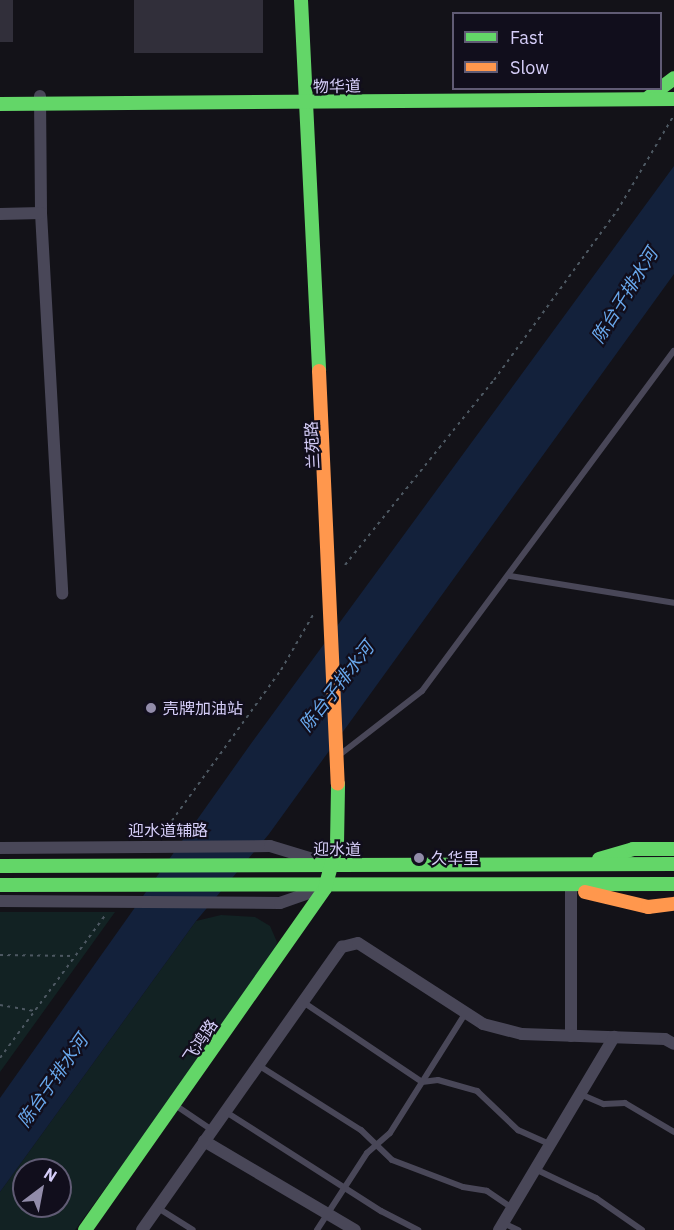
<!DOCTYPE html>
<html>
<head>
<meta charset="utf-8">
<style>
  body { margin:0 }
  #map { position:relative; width:674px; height:1230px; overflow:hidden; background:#131218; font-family:"IBM Plex Sans","Noto Sans SC",sans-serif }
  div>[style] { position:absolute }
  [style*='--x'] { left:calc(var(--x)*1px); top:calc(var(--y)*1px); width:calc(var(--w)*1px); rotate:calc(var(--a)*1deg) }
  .green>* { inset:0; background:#122223 }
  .water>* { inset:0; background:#13213b }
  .building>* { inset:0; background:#312f3a; transform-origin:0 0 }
  .path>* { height:2px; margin-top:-1px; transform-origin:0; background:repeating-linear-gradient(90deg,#4d5862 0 3px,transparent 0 7.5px) }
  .lane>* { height:6px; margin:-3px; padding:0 3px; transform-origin:3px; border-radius:3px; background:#494758 }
  .street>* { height:12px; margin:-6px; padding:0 6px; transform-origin:6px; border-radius:6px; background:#494758 }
  .fast>* { height:14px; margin:-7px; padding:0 7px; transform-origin:7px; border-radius:7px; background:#63d668 }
  .slow>* { height:14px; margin:-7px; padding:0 7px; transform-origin:7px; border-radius:7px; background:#ff974d }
  .dots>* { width:16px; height:16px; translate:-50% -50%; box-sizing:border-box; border:3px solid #110e1c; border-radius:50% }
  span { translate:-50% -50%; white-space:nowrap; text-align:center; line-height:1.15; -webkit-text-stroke:4.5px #110e1c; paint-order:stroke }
  .street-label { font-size:16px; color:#d6cef9 }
  .poi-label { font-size:16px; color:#d6cef9 }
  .left { translate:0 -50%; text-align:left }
  .water-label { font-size:18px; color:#69a8ec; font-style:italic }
  .legend { position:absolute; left:452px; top:12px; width:210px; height:78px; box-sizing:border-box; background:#110e1c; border:2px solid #605b74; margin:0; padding:8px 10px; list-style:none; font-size:18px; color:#d6cef9 }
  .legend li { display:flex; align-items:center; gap:12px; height:30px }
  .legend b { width:30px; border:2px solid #605b74 }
  .north { position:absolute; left:12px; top:1158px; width:60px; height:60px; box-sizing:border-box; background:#110e1c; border:2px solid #605b74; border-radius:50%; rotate:32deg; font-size:16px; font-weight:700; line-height:24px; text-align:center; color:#d6cef9 }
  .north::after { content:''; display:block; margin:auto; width:21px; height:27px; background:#928caa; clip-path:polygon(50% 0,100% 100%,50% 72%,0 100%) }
</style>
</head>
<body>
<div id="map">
  <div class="green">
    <div style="clip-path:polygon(0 912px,115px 912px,0 1072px)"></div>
    <div style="clip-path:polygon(evenodd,221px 915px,255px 917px,270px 926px,277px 942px,272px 959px,75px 1230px,0 1230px,0 1192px,196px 921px,221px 915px,24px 1170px,60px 1170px,60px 1206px,24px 1206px,24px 1170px)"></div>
  </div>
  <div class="water">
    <div style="clip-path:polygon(674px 166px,674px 274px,269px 834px,196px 921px,0 1192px,0 1098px,250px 745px)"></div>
  </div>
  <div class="building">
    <div style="left:0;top:0;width:13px;height:42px"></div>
    <div style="left:134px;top:0;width:129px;height:53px"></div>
  </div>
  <div class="path">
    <div style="--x:345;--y:565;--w:238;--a:-51.2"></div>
    <div style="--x:494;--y:380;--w:209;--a:-54"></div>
    <div style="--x:617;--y:211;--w:112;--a:-59.3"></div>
    <div style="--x:163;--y:833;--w:201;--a:-54.1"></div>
    <div style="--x:281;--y:670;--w:66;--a:-59.9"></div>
    <div style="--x:0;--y:955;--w:75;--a:0.8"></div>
    <div style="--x:0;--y:1005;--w:35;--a:10"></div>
    <div style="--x:0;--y:1058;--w:179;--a:-53.6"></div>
  </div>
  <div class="lane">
    <div style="--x:510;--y:576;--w:166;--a:9.3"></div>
    <div style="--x:342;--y:753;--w:101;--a:-37.8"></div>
    <div style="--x:422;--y:691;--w:423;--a:-53.5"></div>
    <div style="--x:303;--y:1002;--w:143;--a:33.9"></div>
    <div style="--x:422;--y:1082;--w:16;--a:-7"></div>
    <div style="--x:438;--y:1080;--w:41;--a:15.8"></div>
    <div style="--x:477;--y:1091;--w:57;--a:43.6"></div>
    <div style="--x:518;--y:1130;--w:35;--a:24"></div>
    <div style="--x:258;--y:1065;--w:122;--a:32.3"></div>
    <div style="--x:361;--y:1130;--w:43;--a:44.1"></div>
    <div style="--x:392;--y:1160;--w:76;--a:20.8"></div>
    <div style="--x:463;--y:1187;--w:24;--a:9"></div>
    <div style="--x:487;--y:1191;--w:29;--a:34"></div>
    <div style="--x:580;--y:1094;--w:26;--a:23"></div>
    <div style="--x:604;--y:1104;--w:21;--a:-3"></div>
    <div style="--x:625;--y:1103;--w:57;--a:30.6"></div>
    <div style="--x:178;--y:1107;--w:41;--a:34.1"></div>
    <div style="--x:226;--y:1112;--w:184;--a:32.6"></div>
    <div style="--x:381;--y:1211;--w:42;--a:27.2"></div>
    <div style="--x:535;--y:1169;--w:68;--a:25.4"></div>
    <div style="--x:596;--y:1198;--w:56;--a:34.8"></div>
    <div style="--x:158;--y:1208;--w:41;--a:32.2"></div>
    <div style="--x:503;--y:1223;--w:17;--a:25"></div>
    <div style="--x:317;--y:1230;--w:92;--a:-57"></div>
    <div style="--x:367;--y:1153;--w:30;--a:-41"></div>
    <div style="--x:390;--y:1133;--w:141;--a:-57.8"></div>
  </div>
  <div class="street">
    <div style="--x:40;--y:96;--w:117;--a:89.5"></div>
    <div style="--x:41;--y:213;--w:381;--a:86.8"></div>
    <div style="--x:0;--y:214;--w:41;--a:-1.4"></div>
    <div style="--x:0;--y:848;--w:270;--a:-0.4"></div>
    <div style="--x:270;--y:846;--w:55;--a:16.8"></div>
    <div style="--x:0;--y:901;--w:280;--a:0.4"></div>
    <div style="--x:280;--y:903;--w:46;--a:-19.2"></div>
    <div style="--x:571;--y:1036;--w:148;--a:-90"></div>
    <div style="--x:204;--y:1141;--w:175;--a:30.5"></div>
    <div style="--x:142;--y:1230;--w:347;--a:-54.8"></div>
    <div style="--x:342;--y:947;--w:16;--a:-14"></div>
    <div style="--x:358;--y:943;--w:149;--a:32.9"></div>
    <div style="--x:483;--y:1024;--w:40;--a:14.4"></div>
    <div style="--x:522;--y:1034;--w:143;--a:2"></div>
    <div style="--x:665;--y:1039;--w:10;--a:29"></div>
    <div style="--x:499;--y:1230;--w:225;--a:-59.2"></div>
  </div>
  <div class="fast">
    <div style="--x:301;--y:0;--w:371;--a:87.2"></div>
    <div style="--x:649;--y:97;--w:31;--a:-37"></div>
    <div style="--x:0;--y:104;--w:674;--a:-0.43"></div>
    <div style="--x:599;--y:859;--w:35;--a:-16"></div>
    <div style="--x:633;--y:849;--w:41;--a:0"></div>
    <div style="--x:0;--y:866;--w:674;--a:-0.17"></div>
    <div style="--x:0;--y:885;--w:674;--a:-0.09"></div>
    <div style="--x:85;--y:1230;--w:418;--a:-54.9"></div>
    <div style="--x:325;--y:888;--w:46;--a:-74.7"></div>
    <div style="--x:337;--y:844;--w:60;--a:-89"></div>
  </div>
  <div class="slow">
    <div style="--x:319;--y:371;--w:413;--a:87.4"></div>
    <div style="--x:585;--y:892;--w:65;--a:13.4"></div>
    <div style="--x:648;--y:907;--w:26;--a:-7"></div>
  </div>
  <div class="dots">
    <div style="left:151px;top:708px;background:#928caa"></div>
    <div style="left:419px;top:858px;background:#928caa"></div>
  </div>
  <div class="street-label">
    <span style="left:337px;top:86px;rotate:-1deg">物华道</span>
    <span style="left:312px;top:445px;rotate:-93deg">兰苑路</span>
    <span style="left:168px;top:830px">迎水道辅路</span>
    <span style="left:337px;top:849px;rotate:1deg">迎水道</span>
    <span style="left:200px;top:1041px;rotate:-56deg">飞鸿路</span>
  </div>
  <div class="poi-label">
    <span class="left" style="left:163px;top:708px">壳牌加油站</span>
    <span class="left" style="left:431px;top:858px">久华里</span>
  </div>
  <div class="water-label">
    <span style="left:625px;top:296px;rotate:-58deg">陈台子排水河</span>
    <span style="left:337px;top:687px;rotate:-52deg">陈台子排水河</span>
    <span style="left:53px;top:1081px;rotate:-55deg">陈台子排水河</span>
  </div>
  <ul class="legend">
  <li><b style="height:8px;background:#63d668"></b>Fast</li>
  <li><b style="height:8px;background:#ff974d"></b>Slow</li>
  </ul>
  <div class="north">N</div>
</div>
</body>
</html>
